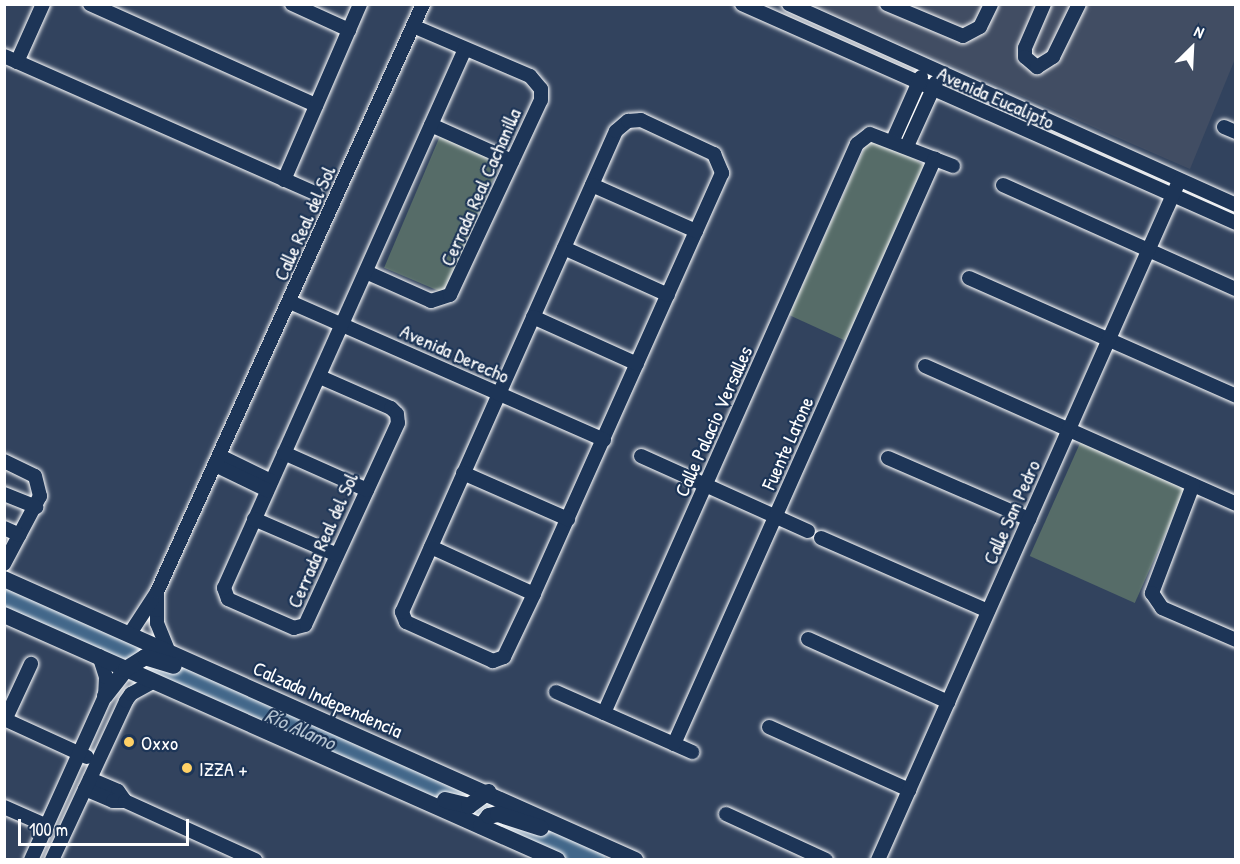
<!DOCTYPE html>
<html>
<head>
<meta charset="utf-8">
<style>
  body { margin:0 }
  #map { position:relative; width:1240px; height:864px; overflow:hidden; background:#32435e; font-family:"Patrick Hand",sans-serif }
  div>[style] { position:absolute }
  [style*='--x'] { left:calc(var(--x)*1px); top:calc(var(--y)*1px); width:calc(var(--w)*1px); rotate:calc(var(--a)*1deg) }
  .built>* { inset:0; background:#414d63 }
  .green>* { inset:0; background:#566c68; transform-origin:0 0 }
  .river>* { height:21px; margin:-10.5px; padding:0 10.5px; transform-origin:10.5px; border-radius:10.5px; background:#42678a }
  .roads { filter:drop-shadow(0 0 2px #fff) drop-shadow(0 0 2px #fff) }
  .minor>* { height:14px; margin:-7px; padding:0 7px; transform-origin:7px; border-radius:7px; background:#1d3557 }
  .major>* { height:16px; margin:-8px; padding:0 8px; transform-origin:8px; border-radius:8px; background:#1d3557 }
  .dots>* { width:16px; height:16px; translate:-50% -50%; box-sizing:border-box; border:3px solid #1d3557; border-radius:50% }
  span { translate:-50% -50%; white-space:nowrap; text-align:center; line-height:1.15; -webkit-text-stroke:4.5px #1d3557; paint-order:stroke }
  .street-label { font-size:20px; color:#fff }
  .poi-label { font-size:20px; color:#fff }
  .left { translate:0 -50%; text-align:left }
  .water-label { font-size:21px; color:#b3c2d0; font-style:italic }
  .frame { position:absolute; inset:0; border:6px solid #fff; pointer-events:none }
  .north { position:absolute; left:1162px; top:18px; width:60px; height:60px; -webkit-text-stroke:4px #1d3557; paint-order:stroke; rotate:24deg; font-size:16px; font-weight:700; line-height:24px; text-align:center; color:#fff }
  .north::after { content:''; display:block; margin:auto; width:21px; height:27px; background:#fff; clip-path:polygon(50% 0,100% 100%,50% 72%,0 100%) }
  .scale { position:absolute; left:18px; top:819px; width:171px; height:27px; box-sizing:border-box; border:3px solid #fff; border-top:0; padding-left:8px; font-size:18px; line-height:21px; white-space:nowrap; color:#fff; -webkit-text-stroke:4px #1d3557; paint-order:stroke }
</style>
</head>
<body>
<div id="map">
  <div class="built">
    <div style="clip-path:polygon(812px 5px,1235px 5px,1235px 59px,1190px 169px)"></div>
  </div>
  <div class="green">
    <div style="left:440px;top:136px;width:66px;height:143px;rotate:23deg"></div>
    <div style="clip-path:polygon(868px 140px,908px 155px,925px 166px,846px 341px,789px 315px)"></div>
    <div style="left:1081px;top:441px;width:115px;height:126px;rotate:24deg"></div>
  </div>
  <div class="river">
    <div style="--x:4;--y:598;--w:646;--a:23.91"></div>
  </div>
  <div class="roads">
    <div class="minor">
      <div style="--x:90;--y:4;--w:248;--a:24.1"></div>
      <div style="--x:292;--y:4;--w:63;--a:24.5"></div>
      <div style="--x:742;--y:4;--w:540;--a:23.91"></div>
      <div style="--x:789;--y:4;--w:490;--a:24.2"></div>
      <div style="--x:887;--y:4;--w:82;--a:22.8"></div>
      <div style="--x:963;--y:36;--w:19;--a:-28"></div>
      <div style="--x:980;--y:27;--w:25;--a:-64"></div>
      <div style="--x:1044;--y:4;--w:48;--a:113.4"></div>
      <div style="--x:1025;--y:48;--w:9;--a:90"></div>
      <div style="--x:1025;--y:57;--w:16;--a:40"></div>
      <div style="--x:1037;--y:67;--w:19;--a:-32"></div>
      <div style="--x:1053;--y:57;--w:59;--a:-63.9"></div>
      <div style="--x:4;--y:56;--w:340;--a:23.8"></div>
      <div style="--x:17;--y:62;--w:64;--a:-65.9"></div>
      <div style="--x:641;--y:120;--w:81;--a:25"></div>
      <div style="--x:714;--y:154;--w:21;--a:67"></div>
      <div style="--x:722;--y:173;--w:461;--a:114.1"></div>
      <div style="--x:534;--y:594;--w:70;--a:115.5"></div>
      <div style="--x:504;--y:657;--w:12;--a:160"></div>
      <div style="--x:493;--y:661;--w:95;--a:-155.9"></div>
      <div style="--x:406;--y:622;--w:11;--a:-112"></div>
      <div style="--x:402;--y:612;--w:526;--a:-66.02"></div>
      <div style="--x:616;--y:131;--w:16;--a:-40"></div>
      <div style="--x:628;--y:121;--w:13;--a:-4"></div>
      <div style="--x:431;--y:125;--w:89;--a:24"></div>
      <div style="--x:1224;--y:127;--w:13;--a:23"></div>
      <div style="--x:893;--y:140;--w:69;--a:-66"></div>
      <div style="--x:907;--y:146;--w:70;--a:-65.6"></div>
      <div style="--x:284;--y:180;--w:192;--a:-66.6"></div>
      <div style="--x:592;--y:185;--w:114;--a:23.9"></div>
      <div style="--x:1003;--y:185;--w:255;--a:24.1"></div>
      <div style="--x:564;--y:248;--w:114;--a:24.3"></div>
      <div style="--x:366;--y:272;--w:71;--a:24"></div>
      <div style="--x:431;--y:301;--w:20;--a:-18"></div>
      <div style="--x:450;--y:295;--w:215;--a:-65"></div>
      <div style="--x:541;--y:100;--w:11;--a:-90"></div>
      <div style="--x:541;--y:89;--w:17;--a:-130"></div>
      <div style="--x:530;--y:76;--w:127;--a:-156.9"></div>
      <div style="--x:969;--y:278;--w:292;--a:23.8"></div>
      <div style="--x:290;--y:302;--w:343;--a:23.7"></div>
      <div style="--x:533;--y:317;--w:114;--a:24.3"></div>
      <div style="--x:925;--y:366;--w:340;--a:23.9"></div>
      <div style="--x:320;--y:377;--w:77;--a:23.6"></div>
      <div style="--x:391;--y:408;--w:8;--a:45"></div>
      <div style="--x:397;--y:414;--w:9;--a:84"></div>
      <div style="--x:398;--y:423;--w:222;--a:114.7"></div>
      <div style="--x:305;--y:625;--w:11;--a:165"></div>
      <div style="--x:294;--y:628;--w:72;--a:-156.3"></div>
      <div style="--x:228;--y:599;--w:12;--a:-110"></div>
      <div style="--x:224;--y:588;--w:590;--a:-65.91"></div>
      <div style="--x:284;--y:453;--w:91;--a:24"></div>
      <div style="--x:220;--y:456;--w:57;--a:26.1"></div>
      <div style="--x:641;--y:456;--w:183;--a:24.2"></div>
      <div style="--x:888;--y:458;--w:154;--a:23.4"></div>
      <div style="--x:4;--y:461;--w:34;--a:26"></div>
      <div style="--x:35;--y:476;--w:21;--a:76"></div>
      <div style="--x:40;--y:496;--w:77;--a:117.9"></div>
      <div style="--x:215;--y:465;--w:58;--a:25.7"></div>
      <div style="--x:463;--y:473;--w:115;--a:23.7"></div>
      <div style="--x:1193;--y:485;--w:116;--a:110.8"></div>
      <div style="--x:1152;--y:593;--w:18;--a:56"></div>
      <div style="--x:1162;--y:608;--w:81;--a:23.4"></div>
      <div style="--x:4;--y:494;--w:35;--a:22"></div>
      <div style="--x:254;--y:519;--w:90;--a:23.4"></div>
      <div style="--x:4;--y:528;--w:17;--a:24"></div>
      <div style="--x:821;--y:538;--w:182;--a:23.6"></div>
      <div style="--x:431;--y:547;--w:113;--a:24.5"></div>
      <div style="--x:157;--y:594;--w:29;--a:90"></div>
      <div style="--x:157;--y:623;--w:31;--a:68"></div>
      <div style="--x:129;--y:635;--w:51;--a:-56.9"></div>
      <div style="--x:157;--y:592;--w:645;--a:-65.66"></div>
      <div style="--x:808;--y:639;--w:154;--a:24.2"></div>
      <div style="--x:556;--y:692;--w:149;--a:23.8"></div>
      <div style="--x:604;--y:713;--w:623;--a:-66.03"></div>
      <div style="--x:857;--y:144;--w:16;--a:-38"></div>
      <div style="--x:870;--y:134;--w:89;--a:21.1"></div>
      <div style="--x:4;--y:719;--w:91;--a:24.6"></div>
      <div style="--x:5;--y:720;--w:62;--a:-65.1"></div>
      <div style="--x:769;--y:727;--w:154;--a:24.2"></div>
      <div style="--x:674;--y:744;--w:641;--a:-65.99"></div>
      <div style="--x:90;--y:779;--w:30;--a:23"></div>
      <div style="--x:118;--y:791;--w:12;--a:55"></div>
      <div style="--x:85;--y:789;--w:30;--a:23"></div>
      <div style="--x:113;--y:801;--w:12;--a:0"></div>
      <div style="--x:125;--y:801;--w:143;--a:24.4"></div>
      <div style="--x:4;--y:807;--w:47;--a:23.8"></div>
      <div style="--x:726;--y:814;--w:110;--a:24.7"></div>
      <div style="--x:31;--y:860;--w:180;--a:-65.7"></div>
      <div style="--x:105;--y:696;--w:19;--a:-87"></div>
      <div style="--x:106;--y:677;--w:22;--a:-108"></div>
      <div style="--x:52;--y:860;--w:175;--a:-65"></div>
      <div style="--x:126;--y:701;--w:9;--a:-54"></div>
      <div style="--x:131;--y:694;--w:26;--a:-29"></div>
      <div style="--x:878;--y:860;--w:743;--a:-66.09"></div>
    </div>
    <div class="major">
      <div style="--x:4;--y:579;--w:691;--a:24"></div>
      <div style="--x:4;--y:615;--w:605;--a:23.9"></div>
      <div style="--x:105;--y:696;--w:34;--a:-52"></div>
      <div style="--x:126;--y:669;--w:22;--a:-32"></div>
      <div style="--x:145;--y:657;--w:30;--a:17"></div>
      <div style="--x:445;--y:800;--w:25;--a:14"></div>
      <div style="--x:469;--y:806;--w:24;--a:-36"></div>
      <div style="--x:481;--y:826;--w:13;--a:-51"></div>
      <div style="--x:489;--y:816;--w:9;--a:-13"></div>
      <div style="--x:498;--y:814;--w:45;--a:18"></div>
    </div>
  </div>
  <div class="dots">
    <div style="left:129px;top:742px;background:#ffd166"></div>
    <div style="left:187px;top:768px;background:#ffd166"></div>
  </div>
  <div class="street-label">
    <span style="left:996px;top:97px;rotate:24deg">Avenida Eucalipto</span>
    <span style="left:480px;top:187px;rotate:-66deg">Cerrada Real Cachanilla</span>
    <span style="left:304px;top:223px;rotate:-66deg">Calle Real del Sol</span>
    <span style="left:455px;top:353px;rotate:24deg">Avenida Derecho</span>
    <span style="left:713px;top:421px;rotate:-66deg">Calle Palacio Versalles</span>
    <span style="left:787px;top:443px;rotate:-66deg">Fuente Latone</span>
    <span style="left:1011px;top:512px;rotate:-66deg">Calle San Pedro</span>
    <span style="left:322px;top:540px;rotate:-66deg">Cerrada Real del Sol</span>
    <span style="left:328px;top:699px;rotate:24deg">Calzada Independencia</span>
  </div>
  <div class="poi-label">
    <span class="left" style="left:141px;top:742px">Oxxo</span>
    <span class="left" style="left:199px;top:768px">IZZA +</span>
  </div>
  <div class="water-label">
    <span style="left:300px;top:729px;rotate:24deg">Río Alamo</span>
  </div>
  <div class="frame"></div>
  <div class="north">N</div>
  <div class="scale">100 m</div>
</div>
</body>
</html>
